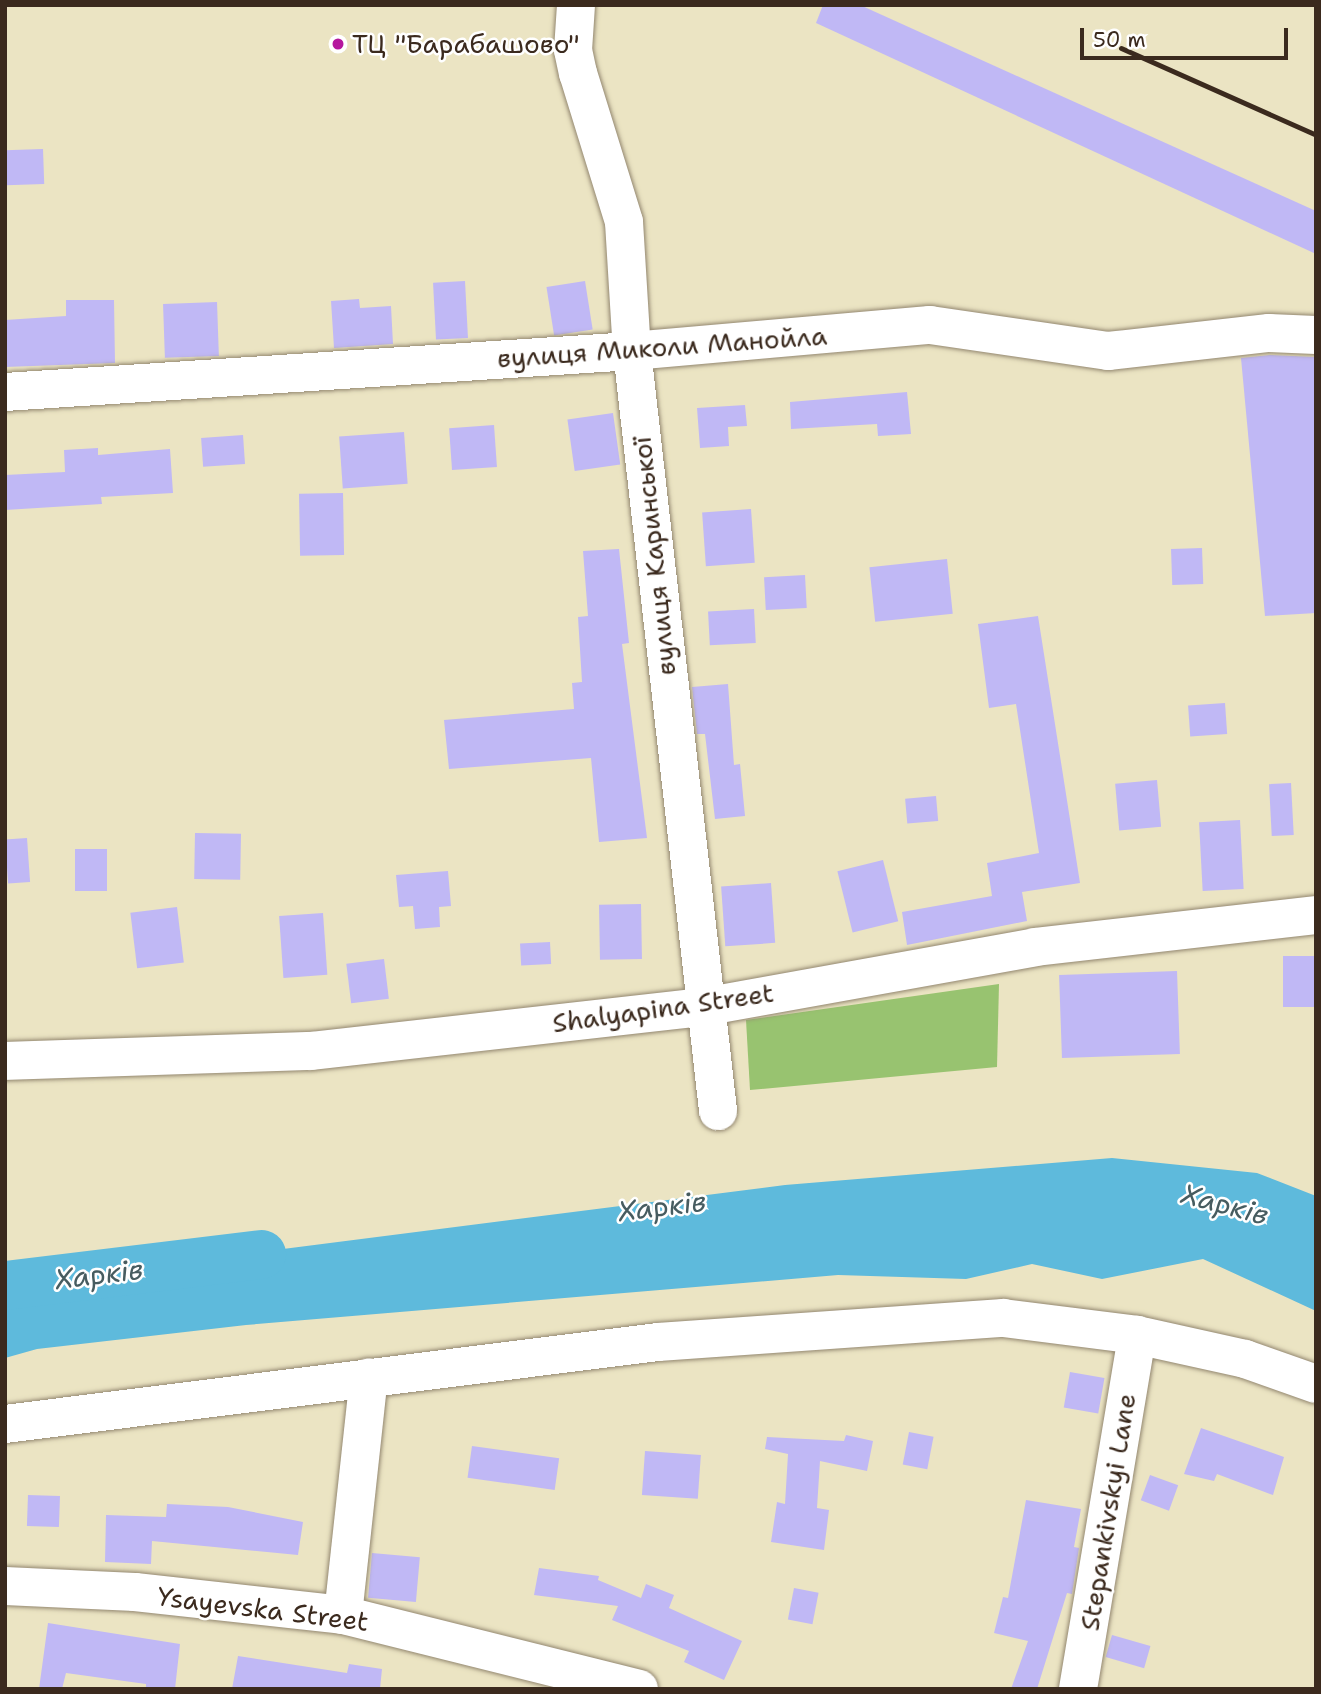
<!DOCTYPE html>
<html>
<head>
<meta charset="utf-8">
<style>
  body { margin:0 }
  #map { position:relative; width:1321px; height:1694px; overflow:hidden; background:#ebe4c3; font-family:"Shantell Sans",sans-serif }
  div>[style] { position:absolute }
  [style*='--x'] { left:calc(var(--x)*1px); top:calc(var(--y)*1px); width:calc(var(--w)*1px); rotate:calc(var(--a)*1deg) }
  .green>* { inset:0; background:#98c370 }
  .water>* { inset:0; background:#5ebadc }
  .river>* { height:49px; margin:-24.5px; padding:0 24.5px; transform-origin:24.5px; border-radius:24.5px; background:#5ebadc }
  .building>* { inset:0; background:#c0b8f5; transform-origin:0 0 }
  .roads { filter:drop-shadow(0 0 2px #938770) drop-shadow(0 0 2px #938770) }
  .minor>* { height:38px; margin:-19px; padding:0 19px; transform-origin:19px; border-radius:19px; background:#fff }
  .rail>* { height:5px; margin:-2.5px; padding:0 2.5px; transform-origin:2.5px; border-radius:2.5px; background:#3b2a1e }
  .dots>* { width:19px; height:19px; translate:-50% -50%; box-sizing:border-box; border:4px solid #fff; border-radius:50% }
  span { translate:-50% -50%; white-space:nowrap; text-align:center; line-height:1.15; -webkit-text-stroke:5px #fff; paint-order:stroke }
  .poi-label { font-size:26px; color:#3b2a1e }
  .left { translate:0 -50%; text-align:left }
  .street-label { font-size:26px; color:#3b2a1e }
  .water-label { font-size:28px; color:#475c60; font-style:italic }
  .frame { position:absolute; inset:0; border:7px solid #3b2a1e; pointer-events:none }
  .scale { position:absolute; left:1080px; top:28px; width:208px; height:32px; box-sizing:border-box; border:4px solid #3b2a1e; border-top:0; padding-left:9px; font-size:21px; line-height:24px; white-space:nowrap; color:#3b2a1e; -webkit-text-stroke:5px #fff; paint-order:stroke }
</style>
</head>
<body>
<div id="map">
  <div class="green">
    <div style="clip-path:polygon(999px 984px,997px 1067px,750px 1090px,746px 1020px)"></div>
  </div>
  <div class="water">
    <div style="clip-path:polygon(1112px 1158px,1257px 1173px,1316px 1196px,1316px 1311px,1203px 1259px,1102px 1279px,1032px 1264px,966px 1279px,838px 1275px,246px 1325px,37px 1349px,5px 1358px,5px 1292px,283px 1249px,785px 1185px)"></div>
  </div>
  <div class="river">
    <div style="--x:5;--y:1285;--w:258;--a:-6.9"></div>
  </div>
  <div class="building">
    <div style="clip-path:polygon(823px 5px,860px 5px,1316px 211px,1316px 254px,816px 23px)"></div>
    <div style="left:43px;top:149px;width:35px;height:38px;rotate:88deg"></div>
    <div style="left:465px;top:281px;width:57px;height:32px;rotate:87deg"></div>
    <div style="left:585px;top:281px;width:49px;height:39px;rotate:81deg"></div>
    <div style="clip-path:polygon(359px 299px,360px 308px,391px 306px,393px 344px,334px 348px,331px 301px)"></div>
    <div style="clip-path:polygon(66px 300px,114px 300px,115px 363px,5px 367px,5px 320px,66px 316px)"></div>
    <div style="left:217px;top:302px;width:54px;height:54px;rotate:88deg"></div>
    <div style="clip-path:polygon(1270px 355px,1316px 357px,1316px 613px,1265px 616px,1241px 358px)"></div>
    <div style="clip-path:polygon(907px 392px,911px 434px,878px 436px,877px 424px,791px 429px,790px 402px)"></div>
    <div style="clip-path:polygon(745px 405px,747px 426px,728px 427px,729px 446px,700px 448px,697px 408px)"></div>
    <div style="left:613px;top:413px;width:52px;height:46px;rotate:82deg"></div>
    <div style="left:494px;top:425px;width:42px;height:45px;rotate:86deg"></div>
    <div style="left:404px;top:432px;width:52px;height:65px;rotate:86deg"></div>
    <div style="left:243px;top:435px;width:29px;height:42px;rotate:86deg"></div>
    <div style="clip-path:polygon(98px 448px,98px 455px,170px 449px,173px 493px,101px 497px,102px 504px,5px 510px,5px 475px,65px 472px,64px 450px)"></div>
    <div style="left:343px;top:493px;width:62px;height:44px;rotate:89deg"></div>
    <div style="left:751px;top:509px;width:54px;height:49px;rotate:86deg"></div>
    <div style="left:1202px;top:548px;width:36px;height:31px;rotate:88deg"></div>
    <div style="clip-path:polygon(619px 549px,629px 643px,622px 644px,647px 838px,599px 842px,591px 758px,449px 769px,444px 720px,574px 709px,572px 683px,582px 682px,578px 617px,588px 616px,583px 551px)"></div>
    <div style="left:947px;top:559px;width:55px;height:78px;rotate:84deg"></div>
    <div style="left:805px;top:575px;width:33px;height:41px;rotate:87deg"></div>
    <div style="left:754px;top:609px;width:34px;height:46px;rotate:87deg"></div>
    <div style="clip-path:polygon(1038px 616px,1080px 883px,1022px 892px,1027px 921px,907px 945px,902px 912px,992px 896px,987px 863px,1039px 853px,1016px 704px,989px 708px,978px 624px)"></div>
    <div style="clip-path:polygon(728px 684px,734px 765px,740px 764px,745px 816px,715px 819px,705px 734px,697px 734px,692px 687px)"></div>
    <div style="left:1225px;top:703px;width:31px;height:37px;rotate:86deg"></div>
    <div style="left:1157px;top:780px;width:47px;height:42px;rotate:85deg"></div>
    <div style="left:1291px;top:783px;width:52px;height:22px;rotate:87deg"></div>
    <div style="left:936px;top:796px;width:25px;height:31px;rotate:85deg"></div>
    <div style="left:1240px;top:820px;width:69px;height:41px;rotate:87deg"></div>
    <div style="left:195px;top:833px;width:46px;height:46px;rotate:1deg"></div>
    <div style="left:27px;top:838px;width:44px;height:22px;rotate:86deg"></div>
    <div style="left:75px;top:849px;width:32px;height:42px"></div>
    <div style="left:883px;top:860px;width:63px;height:47px;rotate:76deg"></div>
    <div style="clip-path:polygon(448px 871px,451px 906px,439px 907px,440px 927px,415px 929px,413px 906px,399px 907px,396px 875px)"></div>
    <div style="left:771px;top:883px;width:60px;height:50px;rotate:86deg"></div>
    <div style="left:641px;top:904px;width:55px;height:42px;rotate:89deg"></div>
    <div style="left:177px;top:907px;width:56px;height:47px;rotate:83deg"></div>
    <div style="left:323px;top:913px;width:62px;height:44px;rotate:86deg"></div>
    <div style="left:550px;top:942px;width:22px;height:30px;rotate:87deg"></div>
    <div style="left:1283px;top:956px;width:32px;height:51px"></div>
    <div style="left:384px;top:959px;width:40px;height:38px;rotate:83deg"></div>
    <div style="left:1177px;top:971px;width:83px;height:118px;rotate:88deg"></div>
    <div style="left:1070px;top:1372px;width:35px;height:36px;rotate:10deg"></div>
    <div style="clip-path:polygon(1201px 1428px,1284px 1457px,1273px 1495px,1217px 1474px,1214px 1481px,1184px 1474px)"></div>
    <div style="left:909px;top:1432px;width:25px;height:33px;rotate:11deg"></div>
    <div style="clip-path:polygon(846px 1435px,873px 1441px,867px 1471px,820px 1461px,817px 1508px,829px 1510px,824px 1550px,771px 1542px,777px 1502px,785px 1504px,788px 1454px,765px 1449px,767px 1437px,844px 1441px)"></div>
    <div style="left:472px;top:1446px;width:88px;height:32px;rotate:8deg"></div>
    <div style="left:645px;top:1451px;width:56px;height:44px;rotate:4deg"></div>
    <div style="left:1150px;top:1475px;width:30px;height:27px;rotate:20deg"></div>
    <div style="left:28px;top:1495px;width:32px;height:31px;rotate:2deg"></div>
    <div style="clip-path:polygon(1026px 1500px,1081px 1509px,1074px 1547px,1079px 1548px,1072px 1594px,1067px 1593px,1037px 1689px,1011px 1689px,1028px 1641px,994px 1633px,1003px 1597px,1008px 1598px)"></div>
    <div style="clip-path:polygon(167px 1504px,228px 1507px,303px 1522px,298px 1555px,152px 1541px,151px 1564px,105px 1562px,106px 1515px,166px 1517px)"></div>
    <div style="left:372px;top:1553px;width:48px;height:45px;rotate:5deg"></div>
    <div style="clip-path:polygon(539px 1568px,599px 1576px,598px 1580px,641px 1598px,646px 1584px,674px 1595px,669px 1608px,742px 1641px,724px 1680px,684px 1662px,689px 1651px,612px 1620px,618px 1606px,534px 1595px)"></div>
    <div style="left:794px;top:1588px;width:25px;height:32px;rotate:11deg"></div>
    <div style="clip-path:polygon(48px 1623px,180px 1644px,175px 1689px,146px 1689px,146px 1684px,66px 1673px,62px 1689px,39px 1689px)"></div>
    <div style="left:1112px;top:1635px;width:40px;height:23px;rotate:16deg"></div>
    <div style="clip-path:polygon(238px 1656px,347px 1673px,349px 1664px,382px 1669px,380px 1689px,232px 1689px)"></div>
  </div>
  <div class="roads">
    <div class="minor">
      <div style="--x:576;--y:5;--w:45;--a:93.8"></div>
      <div style="--x:573;--y:50;--w:24;--a:78"></div>
      <div style="--x:578;--y:73;--w:156;--a:72.8"></div>
      <div style="--x:624;--y:222;--w:129;--a:86.5"></div>
      <div style="--x:632;--y:351;--w:765;--a:83.54"></div>
      <div style="--x:5;--y:392;--w:628;--a:-3.74"></div>
      <div style="--x:632;--y:351;--w:299;--a:-5"></div>
      <div style="--x:930;--y:325;--w:180;--a:8.3"></div>
      <div style="--x:1108;--y:351;--w:162;--a:-6.4"></div>
      <div style="--x:1269;--y:333;--w:47;--a:2.4"></div>
      <div style="--x:5;--y:1061;--w:306;--a:-1.9"></div>
      <div style="--x:311;--y:1051;--w:394;--a:-6.4"></div>
      <div style="--x:703;--y:1007;--w:337;--a:-10.2"></div>
      <div style="--x:1035;--y:947;--w:283;--a:-6.5"></div>
      <div style="--x:5;--y:1424;--w:658;--a:-7.16"></div>
      <div style="--x:658;--y:1342;--w:346;--a:-4"></div>
      <div style="--x:1003;--y:1318;--w:135;--a:7.2"></div>
      <div style="--x:1137;--y:1335;--w:111;--a:12.5"></div>
      <div style="--x:1245;--y:1359;--w:75;--a:19.4"></div>
      <div style="--x:5;--y:1586;--w:130;--a:2.6"></div>
      <div style="--x:135;--y:1592;--w:209;--a:6.3"></div>
      <div style="--x:343;--y:1615;--w:305;--a:14"></div>
      <div style="--x:343;--y:1615;--w:239;--a:-83.8"></div>
      <div style="--x:1078;--y:1689;--w:359;--a:-80.5"></div>
    </div>
  </div>
  <div class="rail">
    <div style="--x:1121;--y:48;--w:214;--a:24"></div>
  </div>
  <div class="dots">
    <div style="left:338px;top:44px;background:#b5179e"></div>
  </div>
  <div class="poi-label">
    <span class="left" style="left:352px;top:44px">ТЦ "Барабашово"</span>
  </div>
  <div class="street-label">
    <span style="left:662px;top:347px;rotate:-4deg">вулиця Миколи Манойла</span>
    <span style="left:654px;top:556px;rotate:-96deg">вулиця Каринської</span>
    <span style="left:663px;top:1008px;rotate:-8deg">Shalyapina Street</span>
    <span style="left:1108px;top:1512px;rotate:-81deg">Stepankivskyi Lane</span>
    <span style="left:263px;top:1609px;rotate:7deg">Ysayevska Street</span>
  </div>
  <div class="water-label">
    <span style="left:1225px;top:1204px;rotate:15deg">Харків</span>
    <span style="left:662px;top:1206px;rotate:-7deg">Харків</span>
    <span style="left:99px;top:1274px;rotate:-7deg">Харків</span>
  </div>
  <div class="frame"></div>
  <div class="scale">50 m</div>
</div>
</body>
</html>
